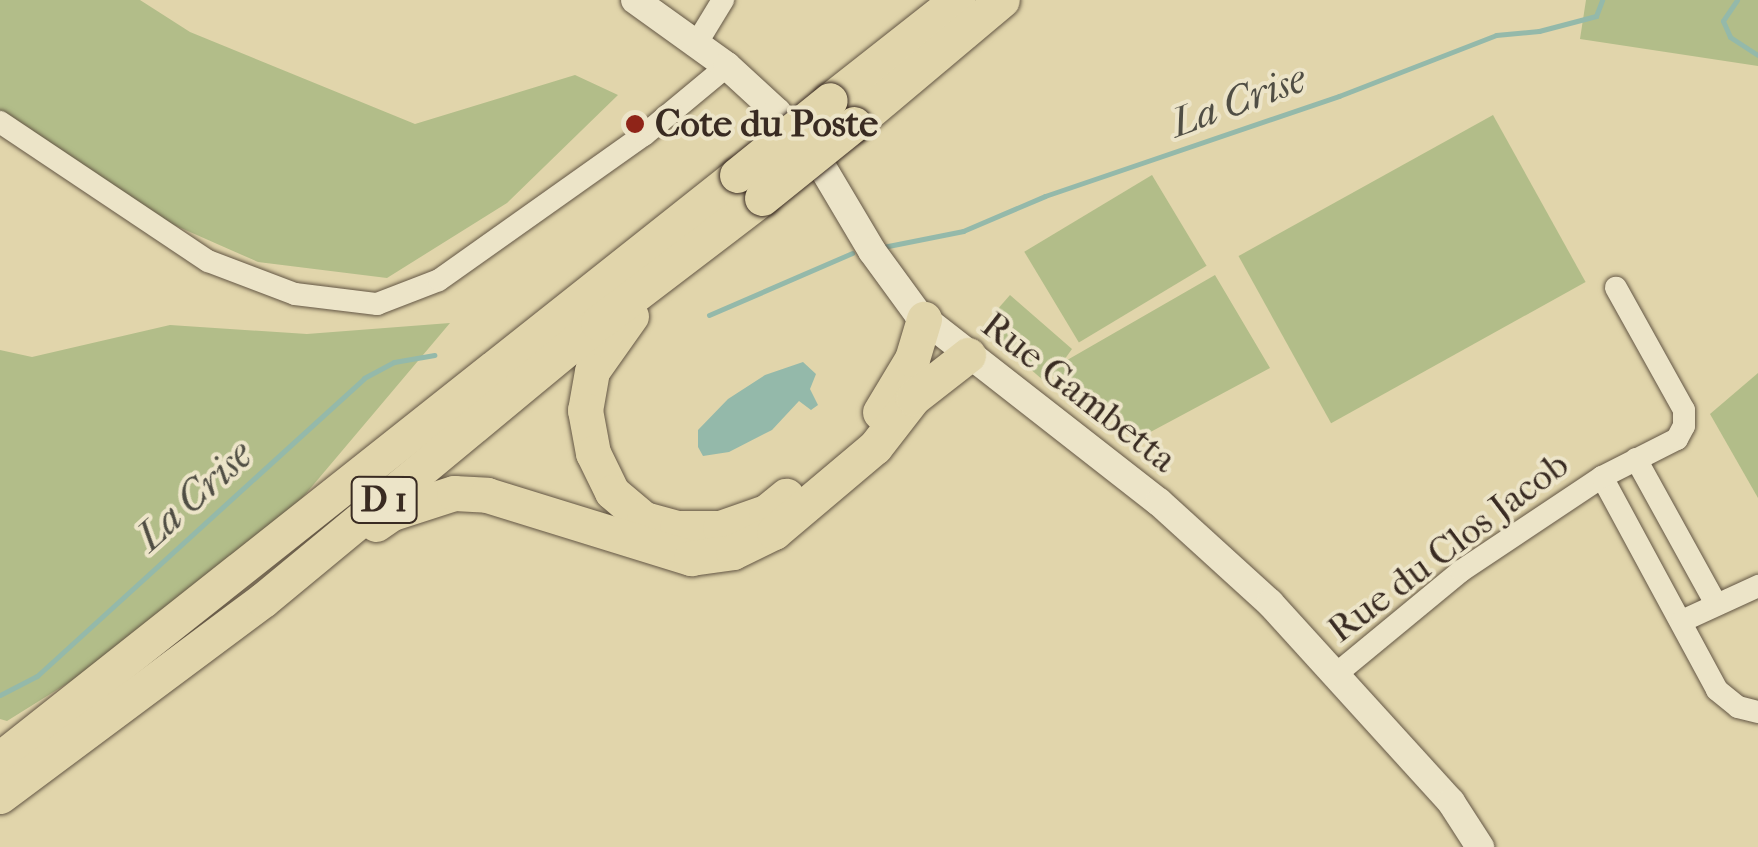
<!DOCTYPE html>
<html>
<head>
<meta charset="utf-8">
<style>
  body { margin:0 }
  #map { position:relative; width:1758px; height:847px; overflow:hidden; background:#e1d5ab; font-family:"IM FELL French Canon",serif }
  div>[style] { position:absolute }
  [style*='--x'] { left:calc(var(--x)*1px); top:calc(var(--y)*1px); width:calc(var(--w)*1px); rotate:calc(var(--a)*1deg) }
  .green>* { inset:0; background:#b2bd89; transform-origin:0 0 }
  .water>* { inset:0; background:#94b9aa }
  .stream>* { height:5px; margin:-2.5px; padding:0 2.5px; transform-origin:2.5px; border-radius:2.5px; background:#94b9aa }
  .roads { filter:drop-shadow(0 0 2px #635644) drop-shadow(0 0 2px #635644) }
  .minor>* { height:22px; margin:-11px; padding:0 11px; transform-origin:11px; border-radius:11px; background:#ece4c8 }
  .tertiary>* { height:28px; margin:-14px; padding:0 14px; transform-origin:14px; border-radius:14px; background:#ece4c8 }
  .trunk>* { height:35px; margin:-17.5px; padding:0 17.5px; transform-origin:17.5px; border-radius:17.5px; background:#e1d5ab }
  .bridges { filter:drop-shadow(0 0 2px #392b22) drop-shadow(0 0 2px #392b22) }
  .trunk-bridge>* { height:35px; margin:-17.5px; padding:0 17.5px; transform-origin:17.5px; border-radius:17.5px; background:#e1d5ab }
  .dots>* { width:28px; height:28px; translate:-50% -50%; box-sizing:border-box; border:5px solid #ece4c8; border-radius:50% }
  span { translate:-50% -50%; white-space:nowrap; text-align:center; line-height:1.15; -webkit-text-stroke:8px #ece4c8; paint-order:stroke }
  .shield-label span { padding:2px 8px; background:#ece4c8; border:2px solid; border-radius:8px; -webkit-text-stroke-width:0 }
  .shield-label { font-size:35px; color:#392b22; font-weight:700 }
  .poi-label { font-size:38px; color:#392b22; font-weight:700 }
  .left { translate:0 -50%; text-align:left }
  .street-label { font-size:38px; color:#392b22 }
  .water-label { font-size:40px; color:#504e44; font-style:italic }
</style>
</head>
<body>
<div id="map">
  <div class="green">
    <div style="clip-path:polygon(0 0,140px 0,190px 32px,415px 124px,575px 75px,618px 95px,507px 203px,387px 278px,258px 262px,113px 198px,0 117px)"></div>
    <div style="clip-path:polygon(1586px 0,1758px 0,1758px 66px,1580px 39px)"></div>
    <div style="left:1493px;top:115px;width:191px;height:291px;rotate:61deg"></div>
    <div style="left:1152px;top:175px;width:106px;height:149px;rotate:59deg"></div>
    <div style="clip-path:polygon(1215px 275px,1270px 368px,1143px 436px,1051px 374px,1044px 381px,982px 327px,1010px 295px,1072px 349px,1062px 363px)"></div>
    <div style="clip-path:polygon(450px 323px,233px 580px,7px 721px,0 719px,0 350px,32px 357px,170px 325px,307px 334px)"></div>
    <div style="clip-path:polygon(1758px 373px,1758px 498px,1710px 414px)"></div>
  </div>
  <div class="water">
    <div style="clip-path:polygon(803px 362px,816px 374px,810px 389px,818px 405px,811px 410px,799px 401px,772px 430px,729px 452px,703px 456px,698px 447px,698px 430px,728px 399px,765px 375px)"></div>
  </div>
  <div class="stream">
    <div style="--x:1737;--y:0;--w:25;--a:124"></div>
    <div style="--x:1723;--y:21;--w:17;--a:66"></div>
    <div style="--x:1730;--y:37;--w:33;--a:33"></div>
    <div style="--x:883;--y:247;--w:82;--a:-11.3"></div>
    <div style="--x:963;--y:231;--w:89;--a:-23.1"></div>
    <div style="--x:1045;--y:196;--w:311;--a:-18.8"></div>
    <div style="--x:1339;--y:96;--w:168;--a:-21.2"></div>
    <div style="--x:1496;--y:35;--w:43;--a:-5.3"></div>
    <div style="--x:1539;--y:31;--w:59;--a:-14.7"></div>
    <div style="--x:1596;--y:16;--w:17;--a:-69"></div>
    <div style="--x:709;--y:315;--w:156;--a:-23.4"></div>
    <div style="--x:0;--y:695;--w:42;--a:-27.2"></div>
    <div style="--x:37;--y:676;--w:442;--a:-42.3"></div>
    <div style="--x:364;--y:378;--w:34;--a:-28"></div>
    <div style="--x:394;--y:362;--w:41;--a:-9.9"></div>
  </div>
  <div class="roads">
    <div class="minor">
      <div style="--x:695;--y:46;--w:54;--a:-58.7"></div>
      <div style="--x:0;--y:122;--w:250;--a:33.8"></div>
      <div style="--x:208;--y:261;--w:93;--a:20.8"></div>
      <div style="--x:295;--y:294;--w:83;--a:7"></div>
      <div style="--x:377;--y:304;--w:66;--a:-21.2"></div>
      <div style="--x:439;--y:280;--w:251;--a:-35.3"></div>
      <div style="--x:644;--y:135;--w:108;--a:-39.7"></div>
      <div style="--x:1636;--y:459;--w:166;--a:61.1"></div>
      <div style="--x:1602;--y:477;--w:242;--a:61.6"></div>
      <div style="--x:1717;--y:690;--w:27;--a:39"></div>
      <div style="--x:1738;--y:707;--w:21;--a:14"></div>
      <div style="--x:1682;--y:621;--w:84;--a:-24.7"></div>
      <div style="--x:1335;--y:675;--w:163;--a:-39.5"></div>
      <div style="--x:1461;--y:571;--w:169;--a:-33.7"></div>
      <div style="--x:1602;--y:477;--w:84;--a:-26.9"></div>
      <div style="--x:1677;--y:439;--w:15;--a:-62"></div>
      <div style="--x:1684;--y:426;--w:16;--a:-90"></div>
      <div style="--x:1684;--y:410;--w:140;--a:-119.1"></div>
    </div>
    <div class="tertiary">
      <div style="--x:635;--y:0;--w:113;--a:35.7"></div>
      <div style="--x:727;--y:66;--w:68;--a:42.6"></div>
      <div style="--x:777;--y:112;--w:69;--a:50.3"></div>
      <div style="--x:821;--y:165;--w:100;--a:59.3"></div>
      <div style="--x:872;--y:251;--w:78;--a:53.9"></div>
      <div style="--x:918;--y:314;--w:306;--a:38"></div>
      <div style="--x:1159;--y:502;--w:150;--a:42.3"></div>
      <div style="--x:1270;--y:603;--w:269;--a:47.7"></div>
      <div style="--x:1451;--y:802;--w:54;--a:57.2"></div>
    </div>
    <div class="trunk">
      <div style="--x:830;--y:100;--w:162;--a:-38.2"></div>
      <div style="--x:854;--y:124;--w:193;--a:-40"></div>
      <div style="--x:631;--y:316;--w:67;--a:125.3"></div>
      <div style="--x:592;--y:371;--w:40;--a:100"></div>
      <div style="--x:585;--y:410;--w:44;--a:79.5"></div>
      <div style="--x:593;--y:453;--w:43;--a:64"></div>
      <div style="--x:612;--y:492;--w:42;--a:40.2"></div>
      <div style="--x:644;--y:519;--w:34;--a:15"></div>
      <div style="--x:677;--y:528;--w:43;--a:0"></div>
      <div style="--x:720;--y:528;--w:49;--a:-19.2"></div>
      <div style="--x:766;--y:512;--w:26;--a:-39"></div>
      <div style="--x:880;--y:412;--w:62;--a:-58.9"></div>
      <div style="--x:912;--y:359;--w:42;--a:-73.3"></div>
      <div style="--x:376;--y:524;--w:19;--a:-35"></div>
      <div style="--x:392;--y:513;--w:65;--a:-17.9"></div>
      <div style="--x:454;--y:493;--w:33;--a:3"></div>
      <div style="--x:487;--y:495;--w:214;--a:17.2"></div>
      <div style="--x:691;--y:558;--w:42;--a:-8.1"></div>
      <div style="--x:733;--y:552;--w:46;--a:-26"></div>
      <div style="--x:774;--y:532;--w:132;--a:-40.1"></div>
      <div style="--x:875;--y:447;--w:62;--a:-52.2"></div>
      <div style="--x:913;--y:398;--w:70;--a:-38"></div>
      <div style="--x:0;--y:759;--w:940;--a:-38.39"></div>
      <div style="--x:0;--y:796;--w:328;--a:-36.7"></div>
      <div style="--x:263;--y:600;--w:435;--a:-39.6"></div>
      <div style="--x:598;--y:323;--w:206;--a:-37.3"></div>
    </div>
  </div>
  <div class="bridges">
    <div class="trunk-bridge">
      <div style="--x:737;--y:175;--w:119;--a:-38.9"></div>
      <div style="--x:762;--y:198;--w:118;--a:-38.8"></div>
    </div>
  </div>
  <div class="dots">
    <div style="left:635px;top:124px;background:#8f2418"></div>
  </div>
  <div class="shield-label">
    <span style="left:384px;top:500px">D 1</span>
  </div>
  <div class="poi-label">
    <span class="left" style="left:655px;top:124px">Cote du Poste</span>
  </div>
  <div class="street-label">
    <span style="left:1079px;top:392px;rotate:38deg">Rue Gambetta</span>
    <span style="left:1448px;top:547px;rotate:-37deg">Rue du Clos Jacob</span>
  </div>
  <div class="water-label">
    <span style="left:1238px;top:101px;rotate:-20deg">La Crise</span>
    <span style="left:194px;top:496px;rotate:-42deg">La Crise</span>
  </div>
</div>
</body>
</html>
